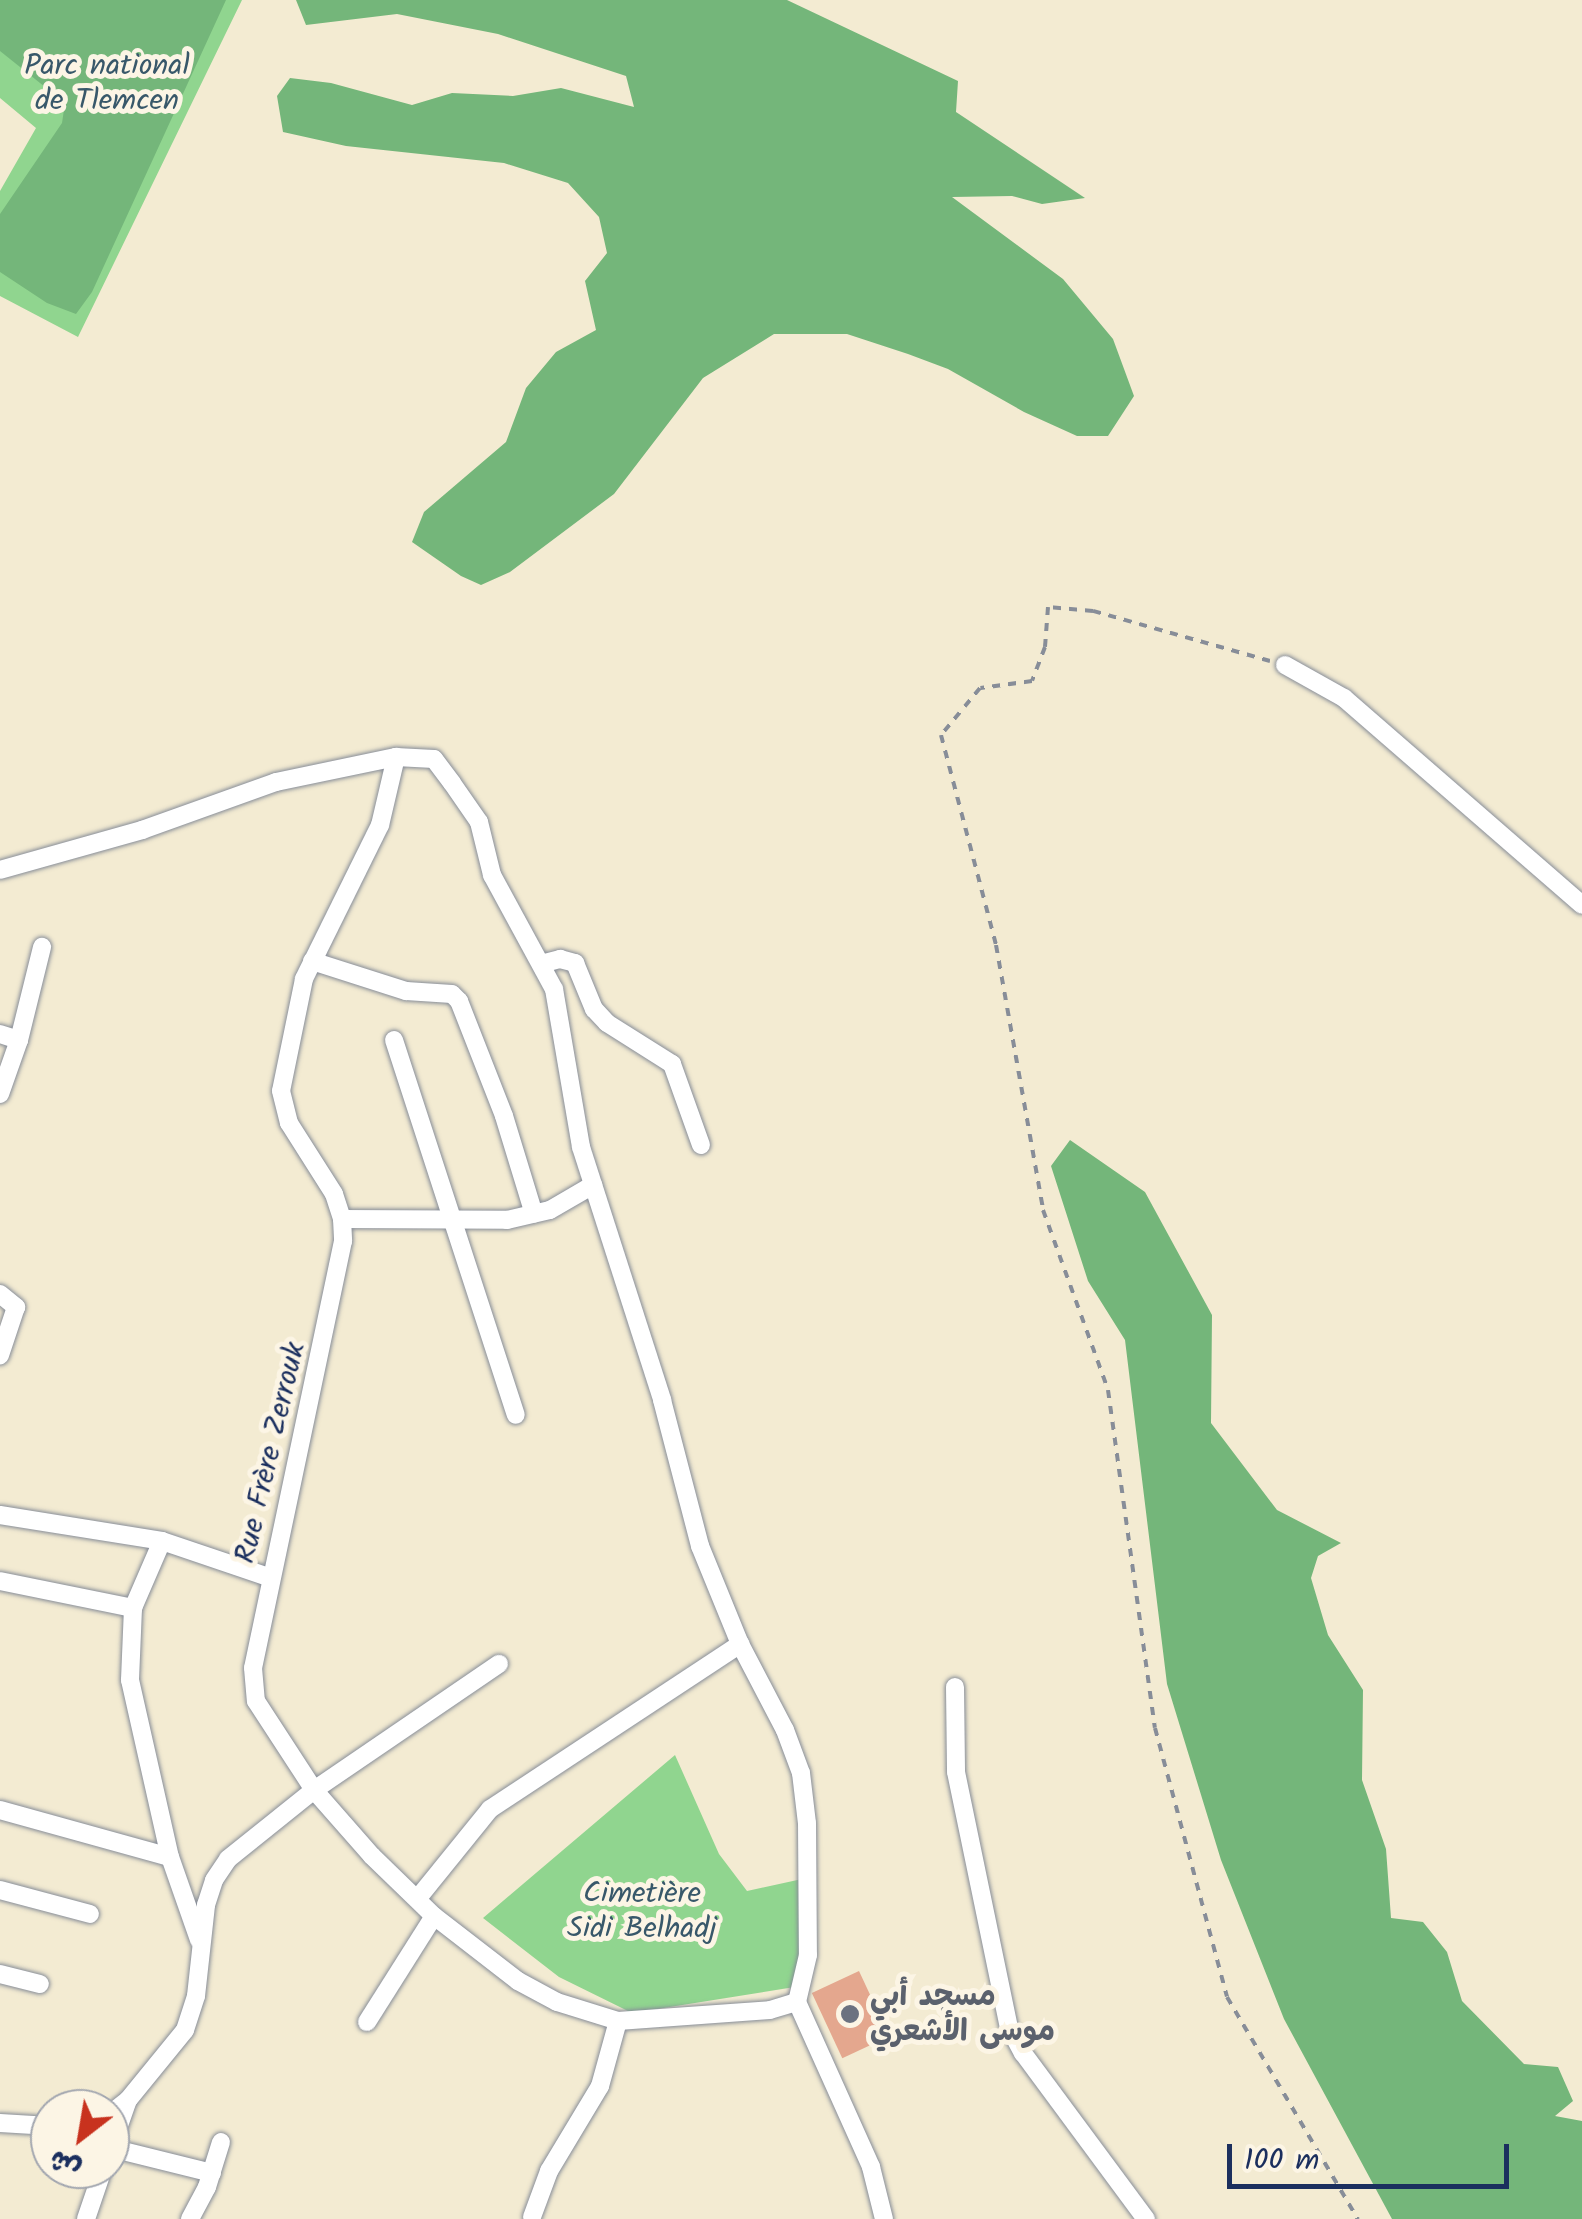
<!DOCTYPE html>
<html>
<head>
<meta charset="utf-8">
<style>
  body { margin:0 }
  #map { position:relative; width:1582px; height:2219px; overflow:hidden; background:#f3ebd2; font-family:Kalam,"Playpen Sans Arabic",sans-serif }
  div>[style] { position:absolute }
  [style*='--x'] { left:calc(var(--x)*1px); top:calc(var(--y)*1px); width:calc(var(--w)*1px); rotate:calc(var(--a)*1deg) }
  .green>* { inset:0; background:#90d58f }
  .forest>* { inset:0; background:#74b67a }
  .building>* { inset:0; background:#e4a78e; transform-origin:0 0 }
  .path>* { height:4px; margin-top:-2px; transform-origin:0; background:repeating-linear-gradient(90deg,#878d98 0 8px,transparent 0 16px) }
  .roads { filter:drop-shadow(0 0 2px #878d98) drop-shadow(0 0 2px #878d98) }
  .minor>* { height:18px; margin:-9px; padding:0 9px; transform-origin:9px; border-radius:9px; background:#fff }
  .dots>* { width:28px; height:28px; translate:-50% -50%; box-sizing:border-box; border:5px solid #fcf5e5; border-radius:50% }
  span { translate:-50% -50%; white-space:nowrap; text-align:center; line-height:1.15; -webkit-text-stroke:10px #fcf5e5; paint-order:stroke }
  .park-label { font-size:30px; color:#38586a }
  .street-label { font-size:30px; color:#1b2f5e }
  .worship-label { font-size:30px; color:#5b616d; font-weight:700 }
  .left { translate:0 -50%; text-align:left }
  .north { position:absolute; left:30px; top:2089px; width:100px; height:100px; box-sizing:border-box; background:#fcf5e5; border:2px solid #a2a6af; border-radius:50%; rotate:211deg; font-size:28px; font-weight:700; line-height:40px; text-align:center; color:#1b2f5e }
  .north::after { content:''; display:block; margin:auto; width:35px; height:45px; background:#c8321e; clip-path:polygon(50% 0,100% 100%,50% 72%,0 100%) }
  .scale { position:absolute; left:1227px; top:2144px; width:282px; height:45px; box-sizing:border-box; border:5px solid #1b2f5e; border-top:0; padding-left:12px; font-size:30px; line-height:35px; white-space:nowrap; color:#1b2f5e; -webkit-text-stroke:8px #fcf5e5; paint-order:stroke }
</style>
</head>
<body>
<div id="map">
  <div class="green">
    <div style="clip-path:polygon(0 0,242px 0,78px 337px,0 296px,0 191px,36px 128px,0 98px)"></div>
    <div style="clip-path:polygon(675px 1755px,719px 1854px,747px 1891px,802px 1879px,807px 1985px,632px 2013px,559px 1977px,483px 1918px)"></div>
  </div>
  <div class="forest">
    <div style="clip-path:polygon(0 0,226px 0,92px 292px,76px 314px,47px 303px,0 272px,0 214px,62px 123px,65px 103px,0 51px)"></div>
    <div style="clip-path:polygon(296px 0,787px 0,958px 81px,956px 112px,1085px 198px,1042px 204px,1012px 196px,952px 197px,1063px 279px,1113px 339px,1134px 396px,1108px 436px,1077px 436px,1024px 412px,948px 369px,908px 354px,847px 334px,774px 334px,703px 378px,614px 494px,510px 572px,481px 585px,461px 576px,412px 542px,424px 512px,506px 442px,526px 388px,556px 352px,596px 330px,585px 281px,607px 253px,599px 217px,568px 183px,504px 163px,346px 146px,283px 132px,277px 96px,290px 78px,331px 83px,412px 105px,452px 93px,513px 96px,561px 88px,634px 107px,626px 76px,498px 34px,397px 14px,306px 25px)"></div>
    <div style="clip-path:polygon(1070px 1140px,1145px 1192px,1212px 1315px,1211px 1423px,1277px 1510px,1341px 1543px,1318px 1556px,1311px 1578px,1328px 1635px,1363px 1690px,1362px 1780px,1386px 1849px,1391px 1918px,1423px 1922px,1447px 1952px,1462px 2001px,1524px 2064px,1558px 2067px,1573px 2101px,1555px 2116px,1582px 2121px,1582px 2219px,1392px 2219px,1284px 2019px,1221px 1860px,1167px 1684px,1125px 1340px,1088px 1281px,1051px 1166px)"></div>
  </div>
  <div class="building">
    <div style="left:859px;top:1971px;width:72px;height:52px;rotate:65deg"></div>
  </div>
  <div class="path">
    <div style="--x:1270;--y:661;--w:184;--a:-164.2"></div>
    <div style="--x:1093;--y:611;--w:45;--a:-174.9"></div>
    <div style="--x:1048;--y:607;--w:40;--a:94.3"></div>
    <div style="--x:1045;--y:647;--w:36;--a:111"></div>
    <div style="--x:1032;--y:681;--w:52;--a:172.3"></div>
    <div style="--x:980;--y:688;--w:61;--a:129.7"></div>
    <div style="--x:941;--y:735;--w:217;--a:75.3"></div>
    <div style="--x:996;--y:945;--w:269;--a:79.9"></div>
    <div style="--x:1043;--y:1210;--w:191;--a:70.1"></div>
    <div style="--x:1108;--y:1390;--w:341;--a:82.1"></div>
    <div style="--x:1155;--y:1728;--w:278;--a:75"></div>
    <div style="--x:1227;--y:1997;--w:258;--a:59.5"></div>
  </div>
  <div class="roads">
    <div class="minor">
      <div style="--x:1285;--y:665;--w:68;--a:29.2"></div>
      <div style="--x:1344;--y:698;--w:315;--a:41"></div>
      <div style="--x:396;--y:757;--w:38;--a:3"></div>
      <div style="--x:434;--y:759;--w:30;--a:53"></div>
      <div style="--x:452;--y:783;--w:47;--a:55.3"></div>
      <div style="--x:479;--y:822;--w:55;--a:76.2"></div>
      <div style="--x:492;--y:875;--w:130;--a:61.5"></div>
      <div style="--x:554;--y:989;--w:160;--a:80.3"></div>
      <div style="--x:581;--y:1147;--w:266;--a:72.2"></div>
      <div style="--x:662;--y:1400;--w:151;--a:75.4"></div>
      <div style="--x:700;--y:1546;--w:106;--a:67.8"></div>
      <div style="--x:740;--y:1644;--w:97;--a:62.4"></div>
      <div style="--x:785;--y:1730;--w:46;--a:69.6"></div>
      <div style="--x:801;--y:1773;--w:50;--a:83.2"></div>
      <div style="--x:807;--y:1823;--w:132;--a:89.6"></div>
      <div style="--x:808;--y:1955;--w:48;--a:103.2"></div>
      <div style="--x:0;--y:870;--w:148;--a:-15.7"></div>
      <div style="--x:142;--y:830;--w:142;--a:-19.7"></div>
      <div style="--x:276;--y:782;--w:123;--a:-11.8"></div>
      <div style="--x:396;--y:757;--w:70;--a:103.2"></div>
      <div style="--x:380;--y:825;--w:172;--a:116.3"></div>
      <div style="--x:304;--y:979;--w:114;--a:101.6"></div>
      <div style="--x:281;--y:1091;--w:33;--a:76"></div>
      <div style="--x:289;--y:1123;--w:84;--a:57.6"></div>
      <div style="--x:334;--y:1194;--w:26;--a:72"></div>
      <div style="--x:342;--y:1219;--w:22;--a:87"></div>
      <div style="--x:343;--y:1241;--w:436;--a:101.9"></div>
      <div style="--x:253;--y:1668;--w:33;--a:85"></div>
      <div style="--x:256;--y:1701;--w:106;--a:56.9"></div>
      <div style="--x:314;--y:1790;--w:88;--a:48.7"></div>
      <div style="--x:372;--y:1856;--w:86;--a:44.1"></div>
      <div style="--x:434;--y:1916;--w:106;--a:37.7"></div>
      <div style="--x:518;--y:1981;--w:44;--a:28.3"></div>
      <div style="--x:557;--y:2002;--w:64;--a:17.3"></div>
      <div style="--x:618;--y:2021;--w:152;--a:-4.1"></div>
      <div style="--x:770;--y:2010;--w:28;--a:-17"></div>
      <div style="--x:797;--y:2002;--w:181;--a:65.8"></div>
      <div style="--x:871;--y:2167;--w:54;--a:76"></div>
      <div style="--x:312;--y:961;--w:99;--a:17.7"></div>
      <div style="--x:406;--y:991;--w:46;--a:3.7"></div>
      <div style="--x:452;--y:994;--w:10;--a:45"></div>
      <div style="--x:459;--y:1001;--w:123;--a:68.6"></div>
      <div style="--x:504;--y:1116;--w:102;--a:73"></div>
      <div style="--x:541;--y:964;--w:20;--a:-15"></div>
      <div style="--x:560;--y:959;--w:16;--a:15"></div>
      <div style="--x:575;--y:963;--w:50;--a:67.6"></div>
      <div style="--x:594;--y:1009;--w:19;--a:47"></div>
      <div style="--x:607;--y:1023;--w:77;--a:32.2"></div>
      <div style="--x:672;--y:1064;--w:86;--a:70.3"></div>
      <div style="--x:0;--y:1034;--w:20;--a:18"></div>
      <div style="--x:19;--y:1040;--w:96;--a:-76.1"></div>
      <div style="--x:394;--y:1040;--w:394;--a:72"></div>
      <div style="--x:0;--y:1094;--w:57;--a:-70.6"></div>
      <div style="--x:342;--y:1219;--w:165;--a:0.3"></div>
      <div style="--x:507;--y:1220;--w:44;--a:-13.1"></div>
      <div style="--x:550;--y:1210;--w:50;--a:-30.2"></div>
      <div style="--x:0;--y:1294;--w:21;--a:39"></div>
      <div style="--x:16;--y:1307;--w:51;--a:108.4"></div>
      <div style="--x:0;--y:1515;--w:164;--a:9.1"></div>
      <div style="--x:162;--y:1541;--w:115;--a:18.7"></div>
      <div style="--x:162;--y:1541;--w:73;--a:113.4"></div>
      <div style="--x:133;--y:1608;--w:72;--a:92.4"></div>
      <div style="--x:130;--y:1680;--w:181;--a:77.3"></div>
      <div style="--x:170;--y:1857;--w:88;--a:70.7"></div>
      <div style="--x:0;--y:1581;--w:136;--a:11.5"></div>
      <div style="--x:955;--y:1687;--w:85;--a:89.3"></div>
      <div style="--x:956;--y:1772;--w:260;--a:78.3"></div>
      <div style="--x:1009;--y:2027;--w:30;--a:62"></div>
      <div style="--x:1023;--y:2053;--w:207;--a:53.5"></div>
      <div style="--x:0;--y:1810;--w:176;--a:15.5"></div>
      <div style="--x:0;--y:1890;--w:93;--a:14.9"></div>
      <div style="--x:418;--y:1898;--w:114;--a:-51"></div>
      <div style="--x:490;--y:1809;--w:300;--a:-33.4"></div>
      <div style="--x:0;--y:1974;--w:41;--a:14"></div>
      <div style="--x:367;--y:2022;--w:125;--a:-57.7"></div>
      <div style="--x:110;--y:2114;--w:23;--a:-38"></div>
      <div style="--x:128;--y:2100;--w:90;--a:-50.8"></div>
      <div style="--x:185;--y:2030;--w:36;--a:-72"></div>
      <div style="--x:196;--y:1996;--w:92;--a:-83.7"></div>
      <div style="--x:206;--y:1905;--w:26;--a:-72"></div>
      <div style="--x:214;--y:1880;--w:25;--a:-56"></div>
      <div style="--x:228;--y:1859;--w:110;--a:-38.7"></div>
      <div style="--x:314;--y:1790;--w:224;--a:-34.3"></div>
      <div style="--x:0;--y:2123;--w:50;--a:3.4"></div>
      <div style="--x:111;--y:2148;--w:104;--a:13.9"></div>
      <div style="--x:110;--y:2151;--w:54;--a:-70.6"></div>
      <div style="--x:532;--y:2217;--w:49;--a:-69.7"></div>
      <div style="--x:549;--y:2171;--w:99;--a:-59"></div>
      <div style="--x:600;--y:2086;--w:67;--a:-74.5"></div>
      <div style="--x:86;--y:2219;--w:53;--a:-71.2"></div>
      <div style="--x:190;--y:2219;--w:36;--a:-62"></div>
      <div style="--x:207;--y:2187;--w:47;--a:-72.7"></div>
    </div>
  </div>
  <div class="dots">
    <div style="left:850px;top:2014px;background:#6b7280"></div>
  </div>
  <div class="park-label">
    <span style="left:107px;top:83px">Parc national<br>de Tlemcen</span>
    <span style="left:642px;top:1911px">Cimetière<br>Sidi Belhadj</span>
  </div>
  <div class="street-label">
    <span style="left:271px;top:1453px;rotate:-77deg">Rue Frère Zerrouk</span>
  </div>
  <div class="worship-label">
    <span class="left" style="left:870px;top:2014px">مسجد أبي<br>موسى الأشعري</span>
  </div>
  <div class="north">ش</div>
  <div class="scale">100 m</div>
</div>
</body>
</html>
